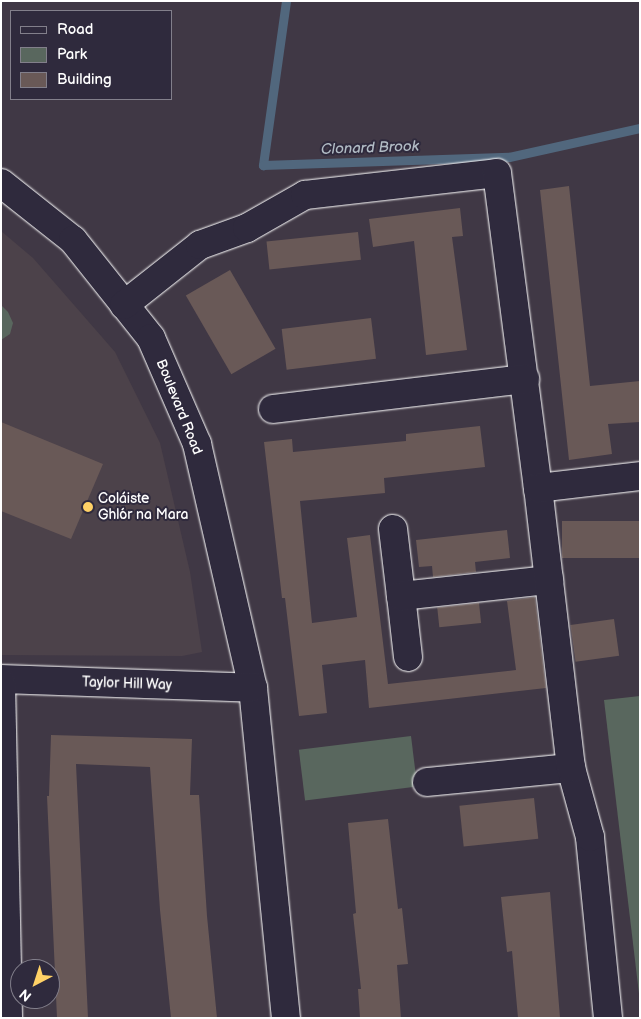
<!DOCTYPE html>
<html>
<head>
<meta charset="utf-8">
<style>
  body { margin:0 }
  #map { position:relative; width:641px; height:1019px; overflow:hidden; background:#403845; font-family:"Balsamiq Sans",sans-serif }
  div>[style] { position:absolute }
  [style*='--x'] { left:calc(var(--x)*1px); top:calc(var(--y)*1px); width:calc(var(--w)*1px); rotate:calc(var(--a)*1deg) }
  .built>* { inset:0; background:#4c424a }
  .green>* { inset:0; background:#59675e; transform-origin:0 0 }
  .stream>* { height:9px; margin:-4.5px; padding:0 4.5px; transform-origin:4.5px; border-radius:4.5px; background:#51677d }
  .building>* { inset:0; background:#695957; transform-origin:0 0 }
  .roads { filter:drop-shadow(0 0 1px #fff) drop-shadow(0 0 1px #fff) }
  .minor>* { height:28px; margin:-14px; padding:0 14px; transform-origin:14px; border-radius:14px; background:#2f2a3d }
  .dots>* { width:14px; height:14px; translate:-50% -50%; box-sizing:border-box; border:2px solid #2f2a3d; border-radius:50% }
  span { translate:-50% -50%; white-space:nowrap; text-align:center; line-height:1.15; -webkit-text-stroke:4px #2f2a3d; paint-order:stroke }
  .street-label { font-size:14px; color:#fff }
  .poi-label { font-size:14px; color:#fff }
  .left { translate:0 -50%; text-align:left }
  .water-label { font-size:15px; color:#b1bbc4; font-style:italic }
  .frame { position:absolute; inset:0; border:2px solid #fff; pointer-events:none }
  .legend { position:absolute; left:10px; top:10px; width:162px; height:90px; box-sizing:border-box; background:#2f2a3d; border:1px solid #827f8b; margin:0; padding:6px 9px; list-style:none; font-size:15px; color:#fff }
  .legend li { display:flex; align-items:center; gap:10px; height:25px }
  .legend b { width:25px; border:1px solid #827f8b }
  .north { position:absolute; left:10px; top:959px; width:50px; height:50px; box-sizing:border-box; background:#2f2a3d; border:1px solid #827f8b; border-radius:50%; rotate:220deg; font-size:14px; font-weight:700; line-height:20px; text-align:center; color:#fff }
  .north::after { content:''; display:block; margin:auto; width:18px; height:22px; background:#ffd166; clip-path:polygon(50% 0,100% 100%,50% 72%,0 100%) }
</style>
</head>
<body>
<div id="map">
  <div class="built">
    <div style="clip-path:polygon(1px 231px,33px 258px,115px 352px,160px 443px,190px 572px,202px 652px,182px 656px,1px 655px)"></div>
  </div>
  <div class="green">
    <div style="clip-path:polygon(1px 305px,8px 312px,13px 323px,10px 334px,1px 340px)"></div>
    <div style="clip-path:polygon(640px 696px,640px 1002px,604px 700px)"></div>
    <div style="left:411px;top:736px;width:51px;height:113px;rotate:83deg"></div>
  </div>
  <div class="stream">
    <div style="--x:286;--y:1;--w:166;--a:98"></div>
    <div style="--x:263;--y:165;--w:246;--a:-1.9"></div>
    <div style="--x:509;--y:157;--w:134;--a:-12.5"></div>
  </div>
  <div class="building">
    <div style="clip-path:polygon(569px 186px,590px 386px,640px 381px,640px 422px,608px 424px,612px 454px,569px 460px,540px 190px)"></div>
    <div style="clip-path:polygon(460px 208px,463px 236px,452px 237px,467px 350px,426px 355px,414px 241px,373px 247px,369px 219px)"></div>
    <div style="left:358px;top:232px;width:28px;height:92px;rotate:84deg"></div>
    <div style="left:230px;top:270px;width:91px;height:51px;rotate:60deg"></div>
    <div style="left:371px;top:318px;width:41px;height:90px;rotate:83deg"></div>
    <div style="clip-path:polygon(1px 422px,103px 464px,71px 539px,1px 511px)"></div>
    <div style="clip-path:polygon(480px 426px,485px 467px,384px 478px,385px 493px,300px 501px,312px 623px,357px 617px,347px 538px,370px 535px,388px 684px,516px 670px,507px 601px,535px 597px,546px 688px,369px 708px,365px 660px,322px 665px,327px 713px,299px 716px,285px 598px,282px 598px,264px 442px,292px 439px,293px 452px,406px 441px,406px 434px)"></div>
    <div style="left:640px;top:521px;width:37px;height:78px;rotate:90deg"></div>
    <div style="clip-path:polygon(507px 530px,510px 558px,475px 562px,476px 572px,433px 577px,432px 566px,419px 567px,416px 540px)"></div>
    <div style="left:479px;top:603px;width:20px;height:42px;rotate:84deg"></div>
    <div style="left:614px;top:619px;width:37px;height:44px;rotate:82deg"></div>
    <div style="clip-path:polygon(51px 735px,192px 739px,190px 795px,199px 795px,207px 916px,217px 1018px,171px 1018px,160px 910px,150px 767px,76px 764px,88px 1018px,57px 1018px,47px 796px,49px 796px)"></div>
    <div style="left:534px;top:798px;width:41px;height:75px;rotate:84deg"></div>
    <div style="clip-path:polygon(388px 819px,398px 909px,402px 908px,408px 964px,397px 965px,401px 1018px,360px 1018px,358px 989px,361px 989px,353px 914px,356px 913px,348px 823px)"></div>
    <div style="clip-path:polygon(550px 892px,560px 1018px,518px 1018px,512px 951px,507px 952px,501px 897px)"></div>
  </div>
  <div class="roads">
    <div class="minor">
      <div style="--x:1;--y:183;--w:92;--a:38.4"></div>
      <div style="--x:73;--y:240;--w:125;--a:51.5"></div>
      <div style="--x:151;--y:338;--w:116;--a:66.5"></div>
      <div style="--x:197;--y:444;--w:250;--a:77.1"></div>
      <div style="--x:253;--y:688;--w:332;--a:84.3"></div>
      <div style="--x:124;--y:305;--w:97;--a:-38.3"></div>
      <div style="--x:200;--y:245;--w:50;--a:-19.9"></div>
      <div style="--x:247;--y:228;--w:67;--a:-29.6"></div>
      <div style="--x:305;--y:195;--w:193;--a:-6.5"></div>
      <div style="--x:497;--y:173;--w:318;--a:82.6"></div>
      <div style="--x:273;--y:409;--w:254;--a:-6.8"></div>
      <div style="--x:393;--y:529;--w:67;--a:83.2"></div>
      <div style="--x:408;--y:657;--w:61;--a:-96.5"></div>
      <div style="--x:401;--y:596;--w:149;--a:-6.2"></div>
      <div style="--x:1;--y:679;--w:252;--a:2"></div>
      <div style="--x:1;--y:682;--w:336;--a:88.8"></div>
      <div style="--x:427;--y:782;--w:145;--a:-5.6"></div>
      <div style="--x:608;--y:1018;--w:182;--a:-95.7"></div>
      <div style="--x:590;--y:837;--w:72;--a:-105.4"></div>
      <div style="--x:571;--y:768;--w:282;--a:-96.7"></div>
      <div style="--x:538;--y:488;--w:103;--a:-6.7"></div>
    </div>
  </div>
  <div class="dots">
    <div style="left:88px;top:507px;background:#ffd166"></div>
  </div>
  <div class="street-label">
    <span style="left:179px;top:407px;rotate:68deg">Boulevard Road</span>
    <span style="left:127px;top:684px;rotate:2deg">Taylor Hill Way</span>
  </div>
  <div class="poi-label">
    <span class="left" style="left:98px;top:507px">Coláiste<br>Ghlór na Mara</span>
  </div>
  <div class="water-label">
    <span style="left:370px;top:148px;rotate:-2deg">Clonard Brook</span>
  </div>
  <div class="frame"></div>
  <ul class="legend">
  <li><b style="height:6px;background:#2f2a3d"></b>Road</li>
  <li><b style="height:14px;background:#59675e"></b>Park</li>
  <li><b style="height:14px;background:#695957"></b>Building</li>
  </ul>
  <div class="north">N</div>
</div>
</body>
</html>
